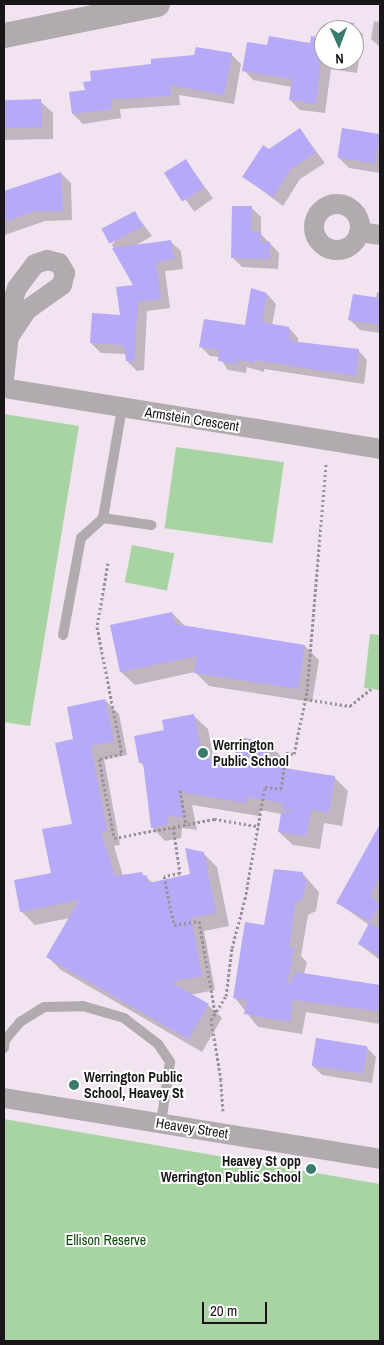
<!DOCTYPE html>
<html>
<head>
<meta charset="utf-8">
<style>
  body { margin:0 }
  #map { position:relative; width:384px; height:1345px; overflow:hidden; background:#f2e3f1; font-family:"Archivo Narrow",sans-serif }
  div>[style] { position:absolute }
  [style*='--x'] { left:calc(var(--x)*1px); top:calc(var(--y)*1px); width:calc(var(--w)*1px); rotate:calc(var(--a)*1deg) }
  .green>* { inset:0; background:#a7d4a2; transform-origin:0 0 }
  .shadow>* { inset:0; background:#0003; transform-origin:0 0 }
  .building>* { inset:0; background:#b5a9f8; transform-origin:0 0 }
  .path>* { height:3px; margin-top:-1.5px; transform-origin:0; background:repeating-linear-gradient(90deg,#9c919b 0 2.5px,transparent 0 5px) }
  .service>* { height:10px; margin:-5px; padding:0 5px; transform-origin:5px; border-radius:5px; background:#b1abb0 }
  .minor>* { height:20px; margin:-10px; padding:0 10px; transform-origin:10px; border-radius:10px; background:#b1abb0 }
  .minor>.ring { margin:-10px; padding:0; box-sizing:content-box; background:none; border:20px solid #b1abb0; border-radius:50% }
  .tertiary>* { height:25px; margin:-12.5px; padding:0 12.5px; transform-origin:12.5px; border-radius:12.5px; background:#b1abb0 }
  .dots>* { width:14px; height:14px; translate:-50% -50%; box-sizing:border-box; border:2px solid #fff; border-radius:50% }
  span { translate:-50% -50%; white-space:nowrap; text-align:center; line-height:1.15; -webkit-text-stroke:4px #fff; paint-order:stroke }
  .street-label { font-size:14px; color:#1a1519 }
  .poi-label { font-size:14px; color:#1a1519; font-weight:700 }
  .left { translate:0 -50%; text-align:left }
  .right { translate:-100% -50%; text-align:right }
  .park-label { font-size:14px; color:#0c4b07 }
  .frame { position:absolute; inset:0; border:5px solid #1a1519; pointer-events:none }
  .north { position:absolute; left:314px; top:20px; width:50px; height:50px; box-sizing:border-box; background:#fff; border:1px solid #a3a1a3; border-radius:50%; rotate:178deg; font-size:14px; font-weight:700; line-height:20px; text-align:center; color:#1a1519 }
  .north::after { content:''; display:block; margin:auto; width:18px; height:22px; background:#397b6c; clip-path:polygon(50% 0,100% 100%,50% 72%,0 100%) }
  .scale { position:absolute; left:202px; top:1302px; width:65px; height:22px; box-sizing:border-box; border:2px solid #1a1519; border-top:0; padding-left:6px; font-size:15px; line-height:18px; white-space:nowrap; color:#1a1519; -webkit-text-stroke:4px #fff; paint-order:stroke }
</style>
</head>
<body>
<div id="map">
  <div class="green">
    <div style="clip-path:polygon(4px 414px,79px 426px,30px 726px,4px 722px)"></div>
    <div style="left:176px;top:447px;width:109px;height:82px;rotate:8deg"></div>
    <div style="left:132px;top:545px;width:43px;height:38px;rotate:11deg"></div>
    <div style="clip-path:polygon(370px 634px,380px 635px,380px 690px,364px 688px)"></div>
    <div style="clip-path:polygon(4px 1119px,380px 1184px,380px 1341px,4px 1341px)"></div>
  </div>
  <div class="shadow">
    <div style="clip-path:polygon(374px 21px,380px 22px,380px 47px,371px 39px)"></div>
    <div style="clip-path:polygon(353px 25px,363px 34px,357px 73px,331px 69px,325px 113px,300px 110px,290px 100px,292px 87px,253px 80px,244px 70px,268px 47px,311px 44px,324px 39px,324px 60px,354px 60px,354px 30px,337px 30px)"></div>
    <div style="clip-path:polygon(231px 54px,241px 64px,234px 104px,179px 95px,180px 105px,120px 109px,121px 118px,83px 124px,73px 114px,86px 91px,152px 66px)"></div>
    <div style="clip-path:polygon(4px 101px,40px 101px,53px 113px,53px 139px,4px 140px)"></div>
    <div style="clip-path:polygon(300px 130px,325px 163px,300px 179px,283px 206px,244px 177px,269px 150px)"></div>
    <div style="clip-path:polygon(343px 130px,380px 135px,380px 173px,349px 168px,339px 158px)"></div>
    <div style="left:186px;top:161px;width:46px;height:23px;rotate:54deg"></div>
    <div style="clip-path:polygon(61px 173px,71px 183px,72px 220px,45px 221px,5px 235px,4px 192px)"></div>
    <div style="clip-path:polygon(252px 208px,261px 217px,261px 234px,279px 253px,278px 269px,242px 267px,232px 257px)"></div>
    <div style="clip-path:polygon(135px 213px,152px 236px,135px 246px,171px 242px,181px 251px,183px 269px,165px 271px,170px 308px,147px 311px,144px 370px,137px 371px,127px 361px,126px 354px,101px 353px,91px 343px,121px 316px,136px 286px,112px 245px)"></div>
    <div style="clip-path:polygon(377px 292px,380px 293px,380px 333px,360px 330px,350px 320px,376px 299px)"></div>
    <div style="clip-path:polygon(267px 294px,276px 304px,272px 325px,289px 328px,298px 338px,298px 343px,358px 350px,367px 360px,364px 384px,264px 369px,264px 372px,247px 367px,246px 373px,228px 370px,219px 357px,210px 356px,201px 347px,246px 327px)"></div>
    <div style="clip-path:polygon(172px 613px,186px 627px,305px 646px,319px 660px,312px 702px,209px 686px,195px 672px,135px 685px,121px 672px)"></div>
    <div style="clip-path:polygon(105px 700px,119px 714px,127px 755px,104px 759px,120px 845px,114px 846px,123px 876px,141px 873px,153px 883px,192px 875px,203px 853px,217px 867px,229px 926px,204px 931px,215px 990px,190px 995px,208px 1005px,222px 1018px,202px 1052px,61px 970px,48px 957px,70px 918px,35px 925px,21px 911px,52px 874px,73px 825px,74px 740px)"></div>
    <div style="clip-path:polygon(194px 716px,208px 729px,214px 761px,235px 765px,268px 743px,282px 757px,280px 769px,334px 777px,348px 791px,342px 826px,324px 823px,320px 849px,293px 845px,279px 832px,282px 814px,260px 810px,259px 816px,192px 805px,197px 830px,182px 828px,181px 838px,165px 841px,152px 827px,144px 766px,140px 762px,166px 731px)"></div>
    <div style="clip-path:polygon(379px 829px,380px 830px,380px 960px,359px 944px,369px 925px,338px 903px)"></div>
    <div style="clip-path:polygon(286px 870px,303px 874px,319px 892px,316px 911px,308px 915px,301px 956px,307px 962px,304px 974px,380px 987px,380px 1024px,306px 1012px,302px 1034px,258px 1027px,235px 998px)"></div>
    <div style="clip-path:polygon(366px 1047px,376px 1057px,372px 1083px,322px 1075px,312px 1065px)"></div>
  </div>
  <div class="building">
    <div style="clip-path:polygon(337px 21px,354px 23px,353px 30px,336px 30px)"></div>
    <div style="clip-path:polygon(269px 36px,310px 43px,311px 36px,324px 38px,324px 60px,321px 59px,316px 104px,289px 100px,292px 79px,242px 71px,247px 42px,267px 45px)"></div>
    <div style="clip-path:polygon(196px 47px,232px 53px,224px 95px,170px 85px,171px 96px,111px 99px,112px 109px,72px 114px,69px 92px,85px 90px,83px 82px,91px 81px,90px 71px,151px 64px,151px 59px,194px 55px)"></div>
    <div style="left:41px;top:99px;width:28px;height:37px;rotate:88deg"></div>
    <div style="clip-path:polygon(300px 128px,316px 152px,291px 169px,273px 197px,242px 177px,263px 145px,269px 149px)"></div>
    <div style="left:342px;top:128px;width:38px;height:30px;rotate:9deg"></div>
    <div style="left:186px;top:159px;width:34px;height:26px;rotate:58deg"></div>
    <div style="clip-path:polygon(61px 172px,63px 211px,35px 211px,4px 222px,4px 191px)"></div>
    <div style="clip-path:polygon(232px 206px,252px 206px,251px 232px,261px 232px,260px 242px,270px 242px,269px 259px,231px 258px)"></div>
    <div style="left:135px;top:211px;width:17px;height:38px;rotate:62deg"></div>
    <div style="clip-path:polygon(171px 240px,174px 259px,156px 262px,161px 299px,138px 302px,134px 361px,126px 361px,124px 345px,90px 343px,92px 313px,120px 315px,116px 287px,133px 285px,112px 248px)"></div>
    <div style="clip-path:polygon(251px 288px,267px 293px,262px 322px,289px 327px,290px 341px,359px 349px,356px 376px,255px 360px,255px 363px,239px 360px,238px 357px,237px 364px,218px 361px,219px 350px,199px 347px,204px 319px,245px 325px)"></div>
    <div style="clip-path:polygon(353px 294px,380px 298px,380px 325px,348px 320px)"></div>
    <div style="clip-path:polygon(172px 612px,175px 624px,305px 645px,298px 689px,194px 673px,197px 656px,120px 672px,110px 625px)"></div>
    <div style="clip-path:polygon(105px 699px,114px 741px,91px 746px,107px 831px,101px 832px,115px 876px,142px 872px,143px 876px,147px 875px,148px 883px,190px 874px,185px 848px,204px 852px,216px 913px,191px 918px,202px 976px,171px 982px,209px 1004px,188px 1039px,46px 957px,79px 900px,20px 912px,14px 880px,51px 873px,42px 829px,72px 824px,55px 743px,73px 739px,67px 707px)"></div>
    <div style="clip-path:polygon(194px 714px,203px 758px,234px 763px,238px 737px,269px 742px,265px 765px,335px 776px,329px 813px,311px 810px,306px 836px,278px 832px,281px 813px,294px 811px,282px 809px,283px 803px,247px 797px,246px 803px,179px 792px,184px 818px,169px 815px,167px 825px,151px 828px,143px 762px,139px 763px,134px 736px,164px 730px,162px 720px)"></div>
    <div style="clip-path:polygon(380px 824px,380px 877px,370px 896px,380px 904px,370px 922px,336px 903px)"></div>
    <div style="clip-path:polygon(274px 869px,303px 872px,302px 878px,307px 878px,303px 898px,295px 903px,289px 947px,294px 948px,287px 987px,296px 972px,380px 985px,378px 1011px,293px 1000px,290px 1022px,244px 1014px,247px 1000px,233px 998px,245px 922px,264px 925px)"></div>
    <div style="clip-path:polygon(369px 923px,380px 929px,380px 956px,358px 944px)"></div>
    <div style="left:316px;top:1038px;width:52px;height:28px;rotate:9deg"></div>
  </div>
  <div class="path">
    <div style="--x:108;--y:563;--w:65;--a:99.8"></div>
    <div style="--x:97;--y:627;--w:129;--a:78.9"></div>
    <div style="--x:122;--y:754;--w:24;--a:168"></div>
    <div style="--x:99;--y:759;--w:80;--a:79.2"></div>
    <div style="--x:114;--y:838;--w:60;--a:-10.6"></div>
    <div style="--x:173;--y:827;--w:47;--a:81.3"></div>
    <div style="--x:180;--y:873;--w:16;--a:169"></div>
    <div style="--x:164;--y:876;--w:50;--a:78.5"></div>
    <div style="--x:174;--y:925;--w:25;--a:-9"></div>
    <div style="--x:199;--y:921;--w:93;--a:80.1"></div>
    <div style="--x:305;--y:699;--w:46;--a:8.8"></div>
    <div style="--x:350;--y:706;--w:27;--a:-39"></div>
    <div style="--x:180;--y:790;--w:36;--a:80"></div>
    <div style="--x:173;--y:827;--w:42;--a:-11"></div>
    <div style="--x:214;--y:819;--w:45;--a:9"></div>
    <div style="--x:223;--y:1111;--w:31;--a:-94"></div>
    <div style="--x:221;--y:1080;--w:61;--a:-99.5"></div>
    <div style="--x:211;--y:1020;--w:28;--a:-58"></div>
    <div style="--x:226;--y:996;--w:48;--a:-82.9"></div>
    <div style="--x:232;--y:948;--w:51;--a:-75.1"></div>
    <div style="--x:245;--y:899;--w:114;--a:-79.9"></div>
    <div style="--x:265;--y:787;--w:16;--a:7"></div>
    <div style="--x:281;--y:789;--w:36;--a:-82"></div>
    <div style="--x:286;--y:753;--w:8;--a:7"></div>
    <div style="--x:294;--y:754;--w:64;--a:-78.3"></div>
    <div style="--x:307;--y:691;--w:229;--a:-85.2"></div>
  </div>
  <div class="service">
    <div style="--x:122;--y:408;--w:112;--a:99.8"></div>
    <div style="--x:103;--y:518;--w:49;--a:8.3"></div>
    <div style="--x:63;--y:635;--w:99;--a:-79.5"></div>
    <div style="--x:81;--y:538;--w:30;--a:-42"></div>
    <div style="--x:4;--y:1048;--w:8;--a:-83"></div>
    <div style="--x:5;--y:1040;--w:23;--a:-50"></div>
    <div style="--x:20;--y:1022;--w:28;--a:-32"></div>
    <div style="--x:44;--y:1007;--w:39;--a:-1"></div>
    <div style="--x:83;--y:1006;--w:43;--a:16.3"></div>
    <div style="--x:124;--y:1018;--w:43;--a:37.4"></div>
    <div style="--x:158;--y:1044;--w:22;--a:56"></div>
    <div style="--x:170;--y:1062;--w:62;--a:98.4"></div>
  </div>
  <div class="minor">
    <div class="ring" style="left:314px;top:204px;width:26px;height:26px"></div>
    <div style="--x:359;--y:232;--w:21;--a:8"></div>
    <div style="--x:4;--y:379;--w:80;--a:-83.5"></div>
    <div style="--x:13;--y:300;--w:13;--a:-72"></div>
    <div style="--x:17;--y:288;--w:30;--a:-53"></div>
    <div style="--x:35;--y:264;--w:13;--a:-18"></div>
    <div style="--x:47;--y:260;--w:12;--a:14"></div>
    <div style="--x:59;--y:263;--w:12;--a:59"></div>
    <div style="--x:65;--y:273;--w:12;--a:104"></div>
    <div style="--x:62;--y:285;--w:43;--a:144.5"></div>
    <div style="--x:27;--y:310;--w:29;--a:124"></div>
    <div style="--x:4;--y:388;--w:381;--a:9.2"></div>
    <div style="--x:4;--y:1098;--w:381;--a:9.2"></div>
  </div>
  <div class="tertiary">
    <div style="--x:4;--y:35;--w:156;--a:-11.5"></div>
  </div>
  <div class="dots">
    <div style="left:203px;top:753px;background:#397b6c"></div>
    <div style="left:74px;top:1085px;background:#397b6c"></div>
    <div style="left:311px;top:1169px;background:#397b6c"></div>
  </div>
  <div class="street-label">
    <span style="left:192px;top:419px;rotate:9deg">Armstein Crescent</span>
    <span style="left:192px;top:1128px;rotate:9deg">Heavey Street</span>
  </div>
  <div class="poi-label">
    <span class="left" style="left:213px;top:753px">Werrington<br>Public School</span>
    <span class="left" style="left:84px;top:1085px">Werrington Public<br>School, Heavey St</span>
    <span class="right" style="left:301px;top:1169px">Heavey St opp<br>Werrington Public School</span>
  </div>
  <div class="park-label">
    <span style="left:106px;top:1240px">Ellison Reserve</span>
  </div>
  <div class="frame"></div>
  <div class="north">N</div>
  <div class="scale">20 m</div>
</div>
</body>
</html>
